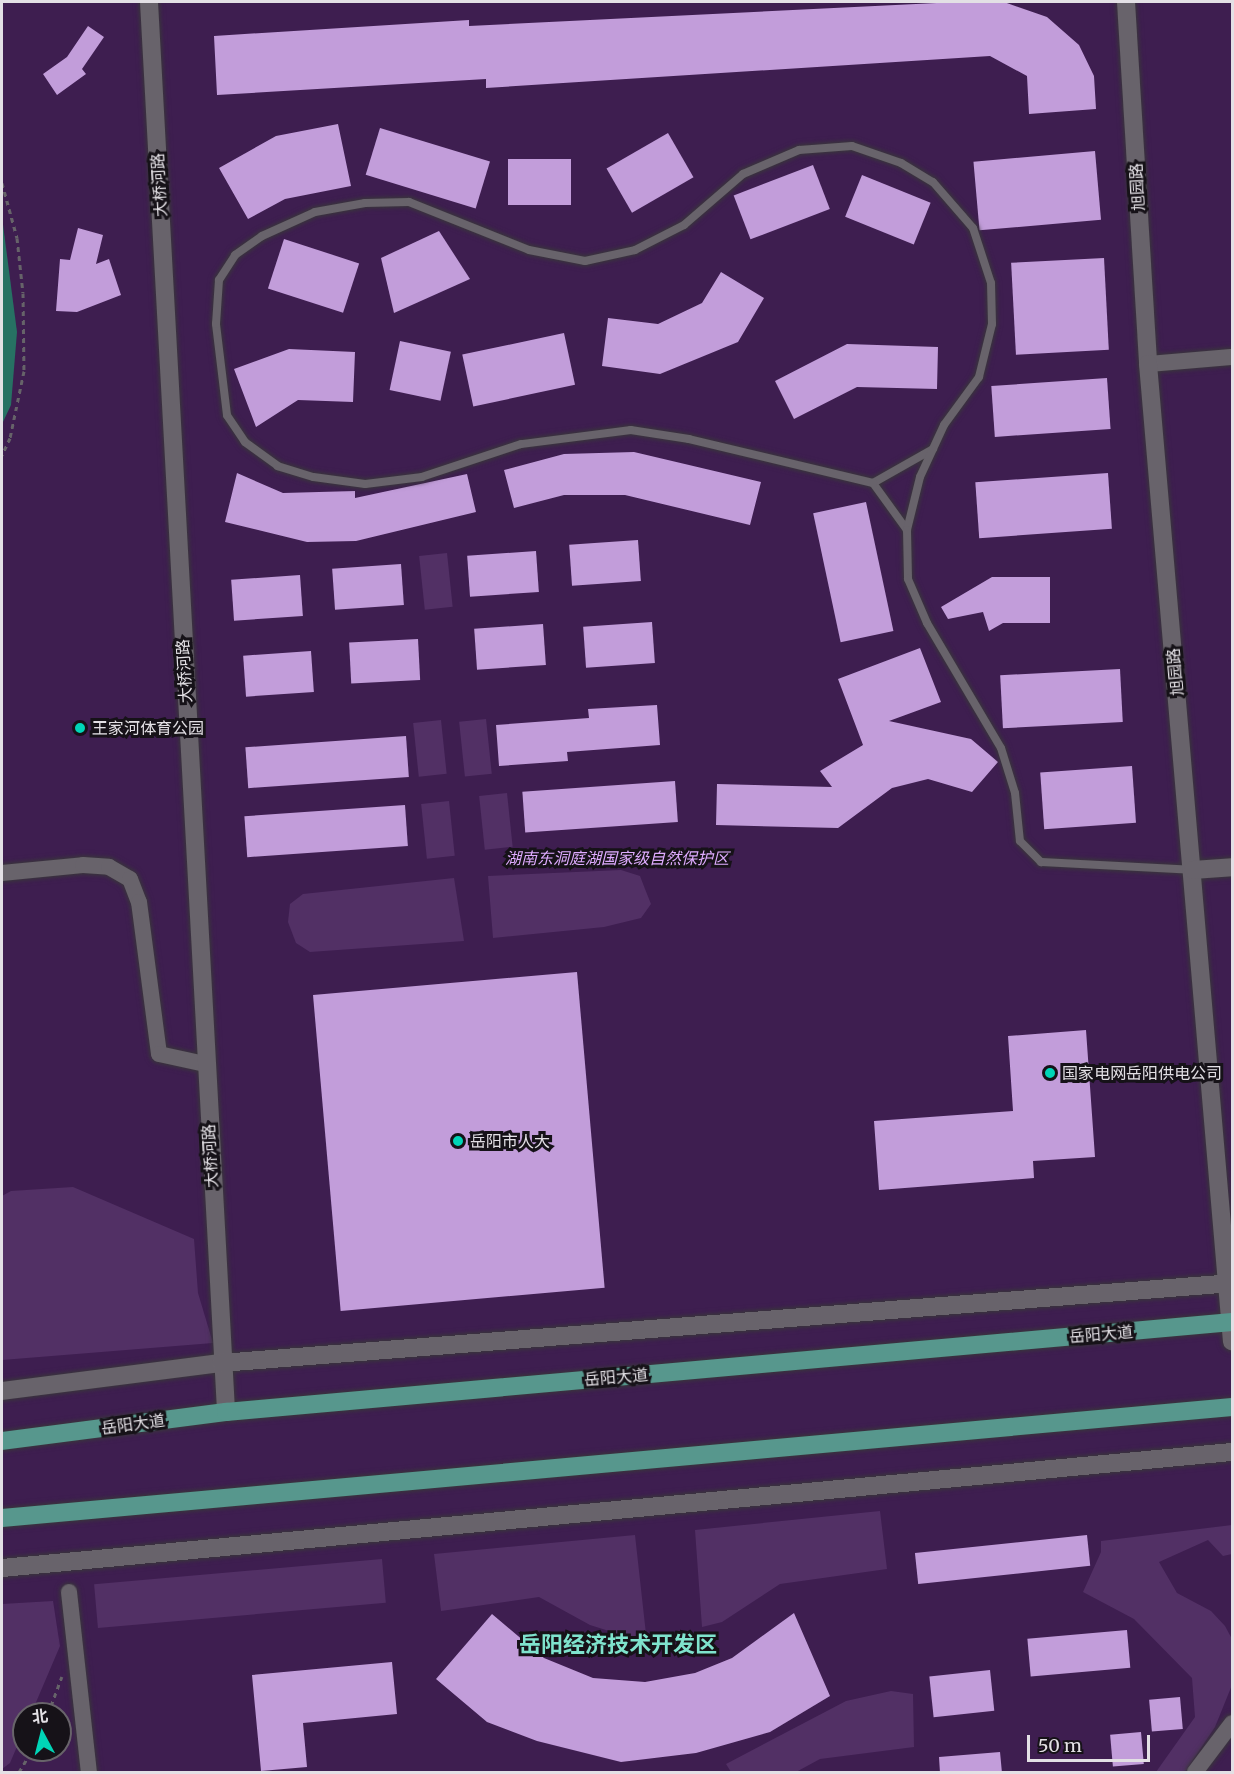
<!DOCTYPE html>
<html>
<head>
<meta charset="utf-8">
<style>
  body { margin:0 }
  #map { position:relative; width:1234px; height:1774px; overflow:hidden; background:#1f1b22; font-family:Merriweather,"Noto Sans SC",serif }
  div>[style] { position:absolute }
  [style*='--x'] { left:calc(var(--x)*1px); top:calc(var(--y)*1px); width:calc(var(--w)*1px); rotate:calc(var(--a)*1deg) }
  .green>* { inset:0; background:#3e1e50 }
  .forest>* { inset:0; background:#523065; transform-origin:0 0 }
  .water>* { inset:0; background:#277163 }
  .building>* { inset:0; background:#c29dda; transform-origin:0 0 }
  .path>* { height:3px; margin-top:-1.5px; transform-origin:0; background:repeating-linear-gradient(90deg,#666369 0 4.5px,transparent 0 9px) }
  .roads { filter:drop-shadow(0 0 2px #39363b) drop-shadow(0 0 2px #39363b) }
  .lane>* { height:8px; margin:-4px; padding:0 4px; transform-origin:4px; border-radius:4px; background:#68636b }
  .street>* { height:16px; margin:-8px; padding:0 8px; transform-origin:8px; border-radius:8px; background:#68636b }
  .secondary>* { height:18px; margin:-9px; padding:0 9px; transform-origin:9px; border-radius:9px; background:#68636b }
  .primary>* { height:18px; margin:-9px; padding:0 9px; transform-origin:9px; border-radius:9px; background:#57978d }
  .dots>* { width:16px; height:16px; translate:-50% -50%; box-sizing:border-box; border:3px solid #161218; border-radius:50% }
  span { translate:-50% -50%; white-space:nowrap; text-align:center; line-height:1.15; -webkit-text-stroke:6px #161218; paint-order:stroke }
  .street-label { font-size:16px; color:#e3e0e5 }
  .poi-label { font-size:16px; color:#e3e0e5 }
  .left { translate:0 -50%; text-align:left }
  .park-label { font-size:16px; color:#deabfe; font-style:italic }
  .district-label { font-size:22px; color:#7fe3cd; font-weight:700 }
  .frame { position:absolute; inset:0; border:3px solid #e3e0e5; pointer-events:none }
  .north { position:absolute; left:12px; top:1702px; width:60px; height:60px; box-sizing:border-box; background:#161218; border:2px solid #68646a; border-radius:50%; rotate:353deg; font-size:16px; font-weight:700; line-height:24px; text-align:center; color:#e3e0e5 }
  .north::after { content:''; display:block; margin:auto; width:21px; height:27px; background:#00d5b7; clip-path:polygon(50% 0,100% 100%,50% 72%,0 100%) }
  .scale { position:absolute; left:1027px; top:1735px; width:123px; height:27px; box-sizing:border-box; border:3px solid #e3e0e5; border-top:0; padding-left:8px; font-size:18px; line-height:21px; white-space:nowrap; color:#e3e0e5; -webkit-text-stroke:4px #161218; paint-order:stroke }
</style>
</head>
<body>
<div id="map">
  <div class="green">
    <div style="clip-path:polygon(evenodd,2px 2px,1232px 2px,1232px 1772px,2px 1772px,2px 2px,24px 1714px,60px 1714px,60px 1750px,24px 1750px,24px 1714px)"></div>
  </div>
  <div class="forest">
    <div style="left:447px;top:553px;width:54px;height:28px;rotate:84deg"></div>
    <div style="left:486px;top:719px;width:55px;height:27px;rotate:84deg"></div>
    <div style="left:441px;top:720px;width:54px;height:28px;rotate:84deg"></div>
    <div style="left:507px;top:793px;width:54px;height:28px;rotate:84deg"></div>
    <div style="left:449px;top:801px;width:55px;height:28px;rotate:84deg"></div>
    <div style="clip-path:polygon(621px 870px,640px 876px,645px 889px,651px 904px,641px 918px,604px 927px,493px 938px,488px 876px)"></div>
    <div style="clip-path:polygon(454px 878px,464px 941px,310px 952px,296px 943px,288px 922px,290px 904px,303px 894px)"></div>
    <div style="clip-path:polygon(73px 1187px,194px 1239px,198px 1293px,213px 1343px,2px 1360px,2px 1196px,11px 1191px)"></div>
    <div style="clip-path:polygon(880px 1511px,887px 1569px,780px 1584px,722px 1622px,702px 1627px,695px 1530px)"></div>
    <div style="clip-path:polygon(1232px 1525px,1232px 1554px,1223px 1556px,1208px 1540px,1159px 1562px,1177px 1593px,1211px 1611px,1225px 1626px,1232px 1639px,1232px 1685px,1215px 1727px,1185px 1772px,1156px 1772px,1195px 1717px,1192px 1678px,1134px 1619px,1083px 1592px,1101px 1552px,1101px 1541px)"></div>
    <div style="clip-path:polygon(635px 1535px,647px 1643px,590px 1625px,539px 1597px,441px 1611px,434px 1554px)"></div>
    <div style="left:382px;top:1559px;width:44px;height:289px;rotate:85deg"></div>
    <div style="clip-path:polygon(53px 1601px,60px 1646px,31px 1714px,24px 1714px,24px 1730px,10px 1763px,2px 1769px,2px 1604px)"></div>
    <div style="clip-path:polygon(891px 1691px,913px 1694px,914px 1747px,820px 1759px,796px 1772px,731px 1772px,726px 1764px,846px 1701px)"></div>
  </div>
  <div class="water">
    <div style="clip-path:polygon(2px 217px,17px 332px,11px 405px,2px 424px)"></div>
  </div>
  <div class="building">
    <div style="clip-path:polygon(957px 2px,1004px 2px,1047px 17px,1079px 45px,1094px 76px,1096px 109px,1029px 114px,1027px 76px,990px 56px,486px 88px,486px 79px,217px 95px,214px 36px,469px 20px,469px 26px)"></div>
    <div style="clip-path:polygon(88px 26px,104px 37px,82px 69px,86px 74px,57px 95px,43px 74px,67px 57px)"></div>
    <div style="clip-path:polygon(338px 124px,351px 186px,285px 199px,248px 219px,219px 168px,276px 136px)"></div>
    <div style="left:380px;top:128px;width:115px;height:49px;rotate:17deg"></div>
    <div style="left:668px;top:133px;width:51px;height:71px;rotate:60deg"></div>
    <div style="left:1095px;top:151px;width:69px;height:122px;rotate:85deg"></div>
    <div style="left:571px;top:159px;width:46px;height:63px;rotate:90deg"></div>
    <div style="left:813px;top:165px;width:47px;height:85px;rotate:69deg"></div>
    <div style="left:862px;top:175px;width:74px;height:45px;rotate:22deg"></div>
    <div style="clip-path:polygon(78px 228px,103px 235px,96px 264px,109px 259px,121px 295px,77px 312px,56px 311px,60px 259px,70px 260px)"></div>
    <div style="clip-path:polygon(439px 231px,470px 279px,394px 313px,381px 258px)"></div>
    <div style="left:284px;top:239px;width:79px;height:52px;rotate:18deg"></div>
    <div style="left:1104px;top:258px;width:92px;height:93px;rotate:87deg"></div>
    <div style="clip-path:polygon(721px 272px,764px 298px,738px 342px,660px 374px,602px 366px,608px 318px,658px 324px,702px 303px)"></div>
    <div style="left:564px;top:333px;width:53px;height:104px;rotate:78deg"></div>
    <div style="left:400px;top:341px;width:52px;height:50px;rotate:12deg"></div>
    <div style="clip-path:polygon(847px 344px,938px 347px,937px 389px,857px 387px,794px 419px,775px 381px)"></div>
    <div style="clip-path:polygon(289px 349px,355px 352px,353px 402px,298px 400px,256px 427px,234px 369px)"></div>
    <div style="left:1107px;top:378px;width:51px;height:116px;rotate:86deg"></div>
    <div style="clip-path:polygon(634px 452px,761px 482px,750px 525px,625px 495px,564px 495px,514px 508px,504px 470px,564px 454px)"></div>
    <div style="clip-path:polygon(237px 473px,283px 493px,355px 491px,355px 498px,467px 474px,476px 512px,356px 541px,307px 542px,225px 522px)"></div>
    <div style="left:1108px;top:473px;width:56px;height:133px;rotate:86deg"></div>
    <div style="left:866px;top:502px;width:132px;height:54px;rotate:78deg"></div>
    <div style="left:638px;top:540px;width:41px;height:69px;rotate:86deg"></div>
    <div style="left:536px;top:551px;width:41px;height:69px;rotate:86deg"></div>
    <div style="left:401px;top:564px;width:41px;height:69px;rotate:86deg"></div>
    <div style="left:300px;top:575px;width:41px;height:69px;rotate:86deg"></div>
    <div style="clip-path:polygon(992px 577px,1050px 577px,1050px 623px,1003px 623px,989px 631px,983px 612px,948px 619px,941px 607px)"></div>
    <div style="left:652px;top:622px;width:41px;height:69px;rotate:86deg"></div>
    <div style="left:543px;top:624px;width:41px;height:69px;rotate:86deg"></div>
    <div style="left:418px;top:639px;width:41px;height:69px;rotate:87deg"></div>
    <div style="clip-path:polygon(920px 648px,941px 702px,889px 721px,971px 739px,998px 762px,972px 792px,928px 779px,892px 788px,838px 828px,716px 825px,717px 784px,832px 787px,820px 771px,863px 745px,838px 679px)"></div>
    <div style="left:311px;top:651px;width:41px;height:68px;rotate:86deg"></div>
    <div style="left:1120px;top:669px;width:53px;height:120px;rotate:87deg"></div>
    <div style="clip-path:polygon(657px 705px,660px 745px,567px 752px,568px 761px,499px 766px,496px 725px,589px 718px,588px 709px)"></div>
    <div style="left:406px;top:736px;width:41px;height:161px;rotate:86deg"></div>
    <div style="left:1132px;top:766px;width:57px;height:92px;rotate:86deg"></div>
    <div style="left:675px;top:781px;width:41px;height:153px;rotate:86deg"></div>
    <div style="left:405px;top:805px;width:41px;height:161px;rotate:86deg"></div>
    <div style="left:577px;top:972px;width:317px;height:265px;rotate:85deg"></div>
    <div style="clip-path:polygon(1086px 1030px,1095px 1157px,1033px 1161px,1034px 1178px,879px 1190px,874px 1121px,1013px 1111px,1008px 1036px)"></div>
    <div style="left:1087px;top:1535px;width:31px;height:173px;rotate:84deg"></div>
    <div style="clip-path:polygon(794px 1613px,830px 1696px,770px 1732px,696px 1753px,621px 1762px,537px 1741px,487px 1722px,436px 1679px,492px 1614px,544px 1658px,593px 1678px,645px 1682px,695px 1673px,732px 1658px)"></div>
    <div style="left:1127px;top:1630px;width:38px;height:100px;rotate:85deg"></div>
    <div style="clip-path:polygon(392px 1662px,397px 1714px,303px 1723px,307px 1767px,261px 1771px,252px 1675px)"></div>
    <div style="left:990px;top:1670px;width:41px;height:61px;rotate:84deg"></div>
    <div style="left:1180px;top:1697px;width:32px;height:31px;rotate:85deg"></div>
    <div style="left:1141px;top:1732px;width:32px;height:31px;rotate:85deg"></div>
    <div style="clip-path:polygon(1000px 1752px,1002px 1773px,940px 1773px,939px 1757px)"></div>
  </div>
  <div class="path">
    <div style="--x:2;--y:183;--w:57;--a:74.7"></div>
    <div style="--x:17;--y:238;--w:55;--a:83.8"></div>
    <div style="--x:23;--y:293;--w:78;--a:89.3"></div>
    <div style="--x:24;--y:371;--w:68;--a:101.8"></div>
    <div style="--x:10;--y:438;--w:19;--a:115"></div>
    <div style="--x:48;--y:1714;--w:40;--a:-69.8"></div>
    <div style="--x:19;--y:1772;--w:26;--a:-59"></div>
  </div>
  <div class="roads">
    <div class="lane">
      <div style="--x:873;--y:483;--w:69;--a:-29.5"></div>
      <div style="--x:907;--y:530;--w:58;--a:-125.9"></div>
      <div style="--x:873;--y:483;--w:189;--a:-166.6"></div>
      <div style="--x:689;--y:439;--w:59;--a:-171.2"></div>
      <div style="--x:631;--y:430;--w:111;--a:172.7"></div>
      <div style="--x:521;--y:444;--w:104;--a:161.6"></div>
      <div style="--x:422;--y:477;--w:57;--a:173"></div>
      <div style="--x:365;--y:484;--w:52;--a:-172.3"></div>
      <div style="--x:313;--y:477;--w:37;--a:-163"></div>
      <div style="--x:278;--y:466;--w:41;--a:-144"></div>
      <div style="--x:245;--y:442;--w:32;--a:-124"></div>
      <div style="--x:227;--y:415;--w:92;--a:-96.9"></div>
      <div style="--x:216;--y:324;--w:44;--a:-86.1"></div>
      <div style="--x:219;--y:280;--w:30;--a:-57"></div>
      <div style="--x:235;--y:255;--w:33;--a:-35"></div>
      <div style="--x:262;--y:236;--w:58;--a:-24.4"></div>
      <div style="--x:315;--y:212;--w:51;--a:-10.2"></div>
      <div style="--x:365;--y:203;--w:44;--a:-1.3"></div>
      <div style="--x:409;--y:202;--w:129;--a:21.8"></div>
      <div style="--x:529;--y:250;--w:57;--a:11.1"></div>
      <div style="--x:585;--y:261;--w:51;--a:-12.4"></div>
      <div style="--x:635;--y:250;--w:55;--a:-27"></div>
      <div style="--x:684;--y:225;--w:78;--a:-40.8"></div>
      <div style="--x:743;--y:174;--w:61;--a:-23.2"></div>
      <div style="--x:799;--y:150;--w:53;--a:-4.3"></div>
      <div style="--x:852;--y:146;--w:52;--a:19.1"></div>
      <div style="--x:901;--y:163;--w:37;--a:31"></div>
      <div style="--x:933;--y:182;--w:61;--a:49"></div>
      <div style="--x:973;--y:228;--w:58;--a:71.9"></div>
      <div style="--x:991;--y:283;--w:41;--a:88.6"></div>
      <div style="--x:992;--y:324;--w:55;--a:103.8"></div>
      <div style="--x:979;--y:377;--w:59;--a:126.1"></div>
      <div style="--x:944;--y:425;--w:57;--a:114.8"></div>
      <div style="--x:920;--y:477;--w:55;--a:103.8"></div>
      <div style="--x:907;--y:530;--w:49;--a:88.8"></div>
      <div style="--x:908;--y:579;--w:48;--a:66.6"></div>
      <div style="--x:927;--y:623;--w:145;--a:59.4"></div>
      <div style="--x:1001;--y:748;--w:47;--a:72.7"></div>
      <div style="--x:1015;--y:793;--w:48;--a:84.1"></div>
      <div style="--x:1020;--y:841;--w:30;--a:45"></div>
      <div style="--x:1041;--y:862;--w:151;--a:3"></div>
    </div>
    <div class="street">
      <div style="--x:1148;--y:364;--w:84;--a:-4.8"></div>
      <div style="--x:2;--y:873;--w:81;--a:-5.6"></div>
      <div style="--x:83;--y:865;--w:26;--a:4"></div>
      <div style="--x:109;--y:867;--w:24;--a:30"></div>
      <div style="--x:130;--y:879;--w:25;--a:69"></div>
      <div style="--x:139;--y:902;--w:153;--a:82.5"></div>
      <div style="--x:159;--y:1054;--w:47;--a:12.3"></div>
      <div style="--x:69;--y:1592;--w:181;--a:83.7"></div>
      <div style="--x:1195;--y:1772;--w:61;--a:-52.9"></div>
    </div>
    <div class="secondary">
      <div style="--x:149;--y:2;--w:1412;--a:86.87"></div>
      <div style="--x:1126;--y:2;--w:363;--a:86.5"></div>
      <div style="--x:1148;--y:364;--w:981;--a:85.09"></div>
      <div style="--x:1193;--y:870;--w:39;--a:-4"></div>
      <div style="--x:2;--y:1391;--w:221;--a:-7.3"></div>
      <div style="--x:221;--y:1363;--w:1014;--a:-4.52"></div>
      <div style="--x:2;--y:1568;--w:1235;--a:-5.39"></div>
    </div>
    <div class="primary">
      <div style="--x:2;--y:1441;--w:226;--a:-7.4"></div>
      <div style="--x:226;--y:1412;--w:1010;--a:-5.11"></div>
      <div style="--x:2;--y:1518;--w:1235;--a:-5.16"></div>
    </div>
  </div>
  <div class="dots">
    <div style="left:80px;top:728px;background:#00d5b7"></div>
    <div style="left:1050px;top:1073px;background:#00d5b7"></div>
    <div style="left:458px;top:1141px;background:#00d5b7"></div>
  </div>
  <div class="street-label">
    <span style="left:159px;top:185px;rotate:-93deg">大桥河路</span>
    <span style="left:1137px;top:187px;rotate:-93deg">旭园路</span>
    <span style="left:184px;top:671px;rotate:-93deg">大桥河路</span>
    <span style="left:1175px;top:672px;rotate:-95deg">旭园路</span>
    <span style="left:210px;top:1156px;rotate:-93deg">大桥河路</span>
    <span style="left:1101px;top:1334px;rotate:-5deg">岳阳大道</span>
    <span style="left:616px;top:1377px;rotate:-5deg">岳阳大道</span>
    <span style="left:133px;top:1424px;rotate:-8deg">岳阳大道</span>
  </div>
  <div class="poi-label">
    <span class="left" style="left:92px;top:728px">王家河体育公园</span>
    <span class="left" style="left:1062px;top:1073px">国家电网岳阳供电公司</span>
    <span class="left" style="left:470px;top:1141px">岳阳市人大</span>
  </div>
  <div class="park-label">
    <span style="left:617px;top:858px">湖南东洞庭湖国家级自然保护区</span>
  </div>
  <div class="district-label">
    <span style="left:618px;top:1645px">岳阳经济技术开发区</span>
  </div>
  <div class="frame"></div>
  <div class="north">北</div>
  <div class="scale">50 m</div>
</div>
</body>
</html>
